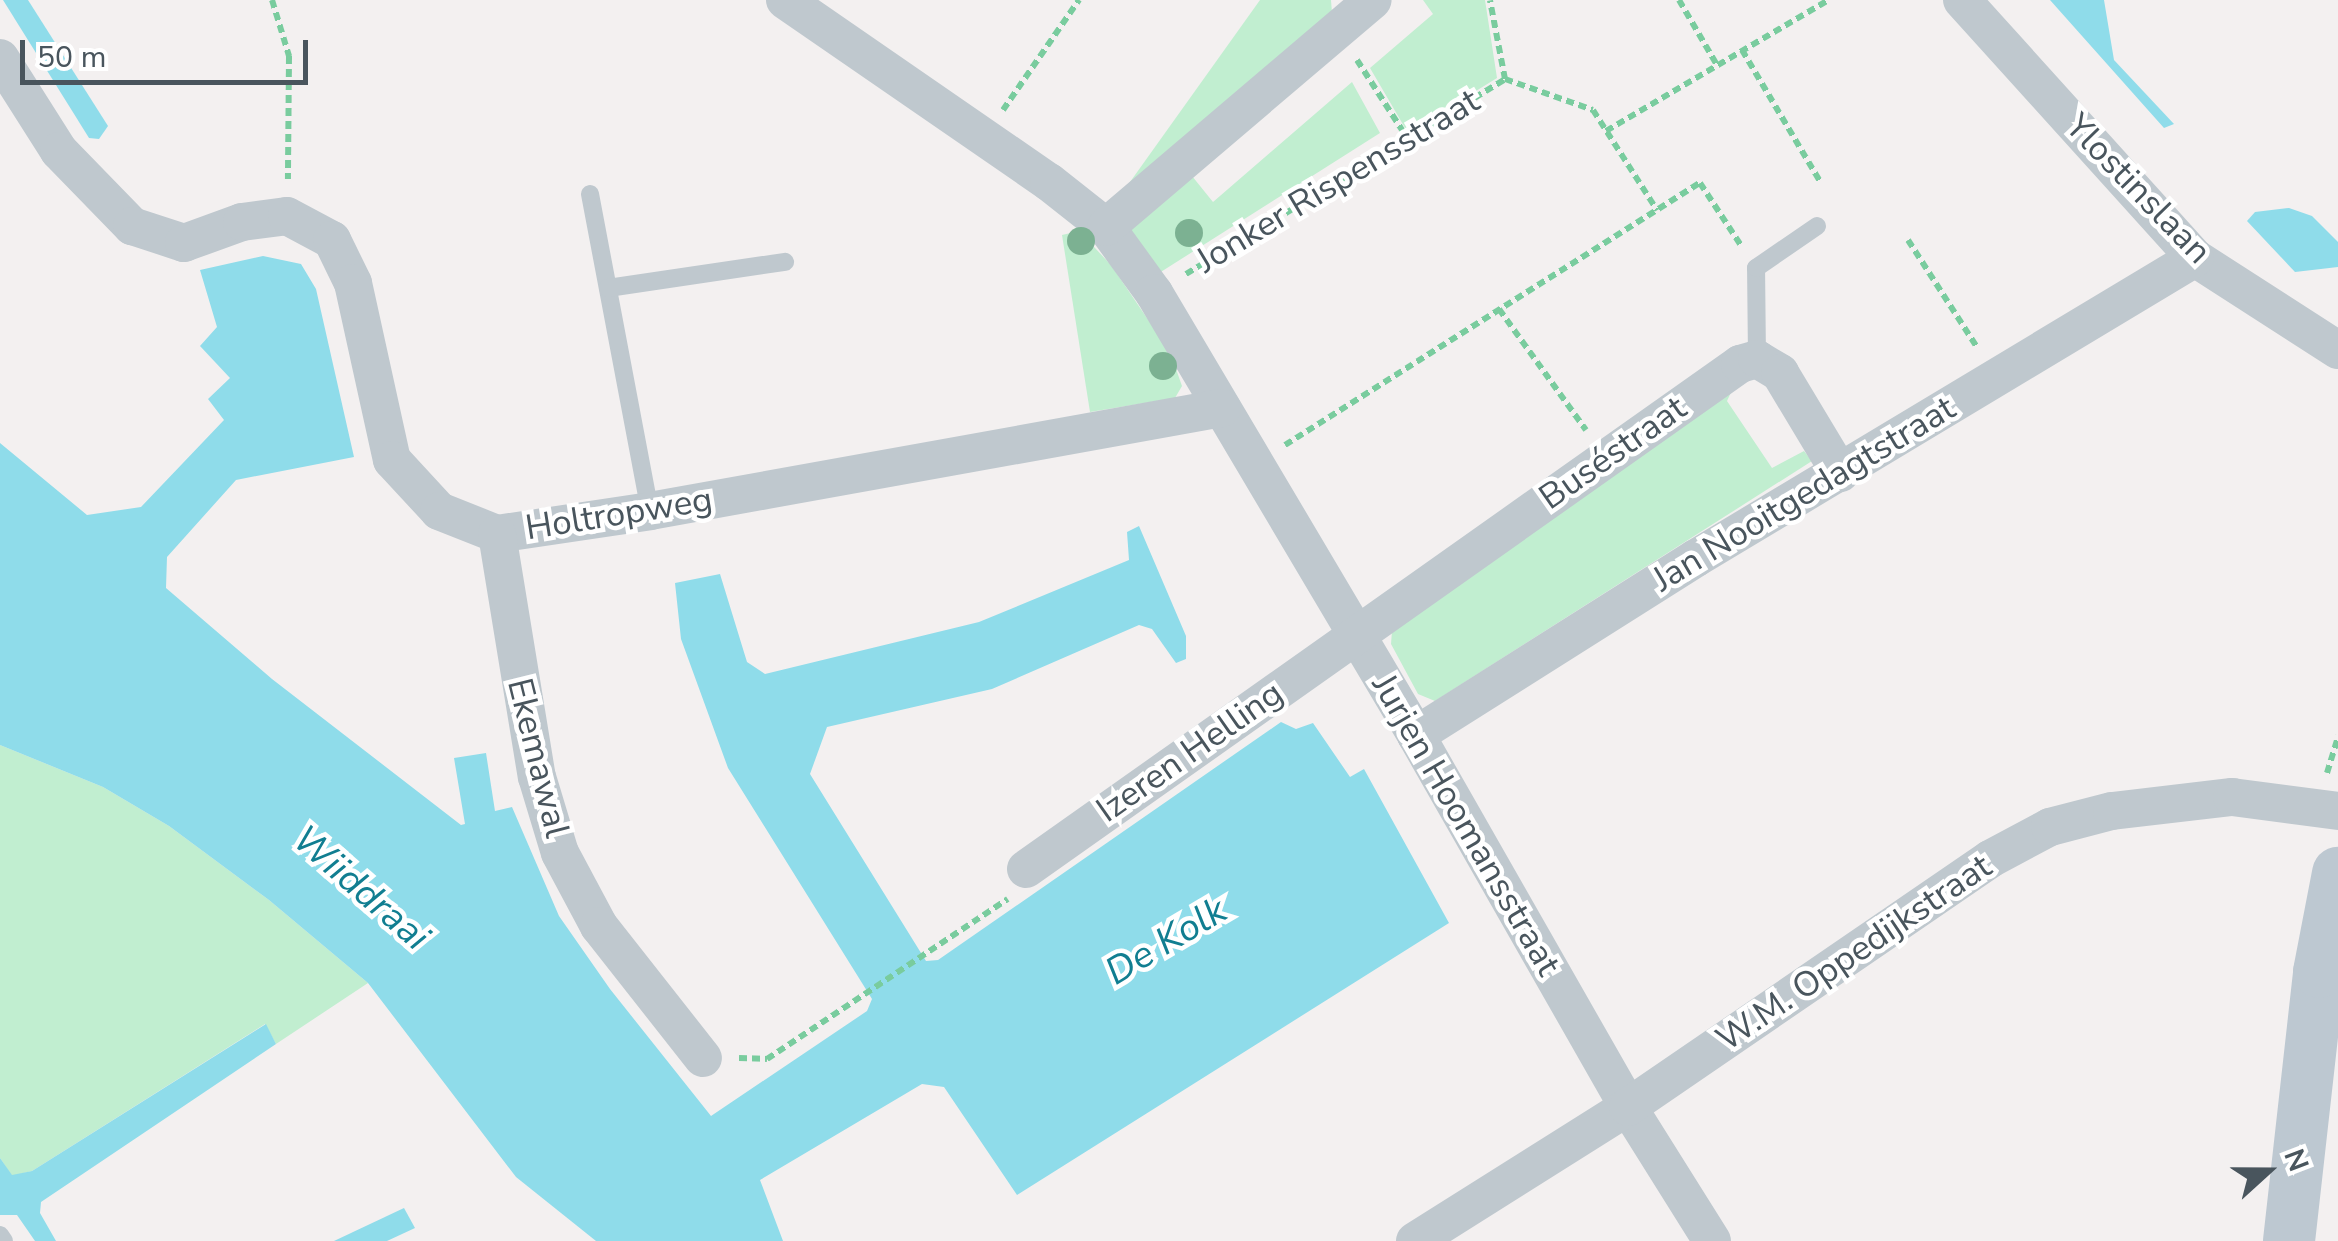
<!DOCTYPE html>
<html>
<head>
<meta charset="utf-8">
<style>
  body { margin:0 }
  #map { position:relative; width:2338px; height:1241px; overflow:hidden; background:#f3f0f0; font-family:"Nunito Sans",sans-serif }
  div>[style] { position:absolute }
  [style*='--x'] { left:calc(var(--x)*1px); top:calc(var(--y)*1px); width:calc(var(--w)*1px); rotate:calc(var(--a)*1deg) }
  .green>* { inset:0; background:#c1eed0 }
  .water>* { inset:0; background:#8fdcea }
  .path>* { height:6px; margin-top:-3px; transform-origin:0; background:repeating-linear-gradient(90deg,#79cc9e 0 8px,transparent 0 13px) }
  .lane>* { height:18px; margin:-9px; padding:0 9px; transform-origin:9px; border-radius:9px; background:#bfc8ce }
  .street>* { height:38px; margin:-19px; padding:0 19px; transform-origin:19px; border-radius:19px; background:#bfc8ce }
  .secondary>* { height:52px; margin:-26px; padding:0 26px; transform-origin:26px; border-radius:26px; background:#bdc8d1 }
  .trees>* { width:28px; height:28px; margin:-14px; border-radius:50%; background:#7cb192 }
  span { translate:-50% -50%; white-space:nowrap; text-align:center; line-height:1.15; -webkit-text-stroke:9px #fff; paint-order:stroke }
  .street-label { font-size:35px; color:#49555d }
  .water-label { font-size:38px; color:#117e91; font-style:italic }
  .north { position:absolute; left:2218px; top:1121px; width:100px; height:100px; -webkit-text-stroke:8px #fff; paint-order:stroke; rotate:69deg; font-size:28px; font-weight:700; line-height:40px; text-align:center; color:#49555d }
  .north::after { content:''; display:block; margin:auto; width:35px; height:45px; background:#49555d; clip-path:polygon(50% 0,100% 100%,50% 72%,0 100%) }
  .scale { position:absolute; left:20px; top:40px; width:288px; height:45px; box-sizing:border-box; border:5px solid #49555d; border-top:0; padding-left:12px; font-size:30px; line-height:35px; white-space:nowrap; color:#49555d; -webkit-text-stroke:8px #fff; paint-order:stroke }
</style>
</head>
<body>
<div id="map">
  <div class="green">
    <div style="clip-path:polygon(1260px 0,1331px 0,1332px 13px,1120px 196px)"></div>
    <div style="clip-path:polygon(1423px 0,1485px 0,1497px 78px,1408px 133px,1370px 68px,1433px 14px)"></div>
    <div style="clip-path:polygon(1352px 82px,1380px 133px,1156px 275px,1127px 225px,1192px 176px,1213px 202px)"></div>
    <div style="clip-path:polygon(1079px 231px,1111px 265px,1170px 352px,1182px 386px,1175px 398px,1090px 412px,1062px 235px)"></div>
    <div style="clip-path:polygon(1740px 373px,1727px 401px,1772px 468px,1804px 451px,1812px 461px,1435px 701px,1418px 694px,1391px 644px,1392px 631px)"></div>
    <div style="clip-path:polygon(0 745px,103px 787px,169px 826px,269px 900px,368px 983px,276px 1044px,265px 1024px,32px 1171px,12px 1176px,0 1158px)"></div>
  </div>
  <div class="water">
    <div style="clip-path:polygon(3px 0,28px 0,108px 126px,99px 139px,89px 138px)"></div>
    <div style="clip-path:polygon(2050px 0,2104px 0,2114px 60px,2174px 124px,2164px 128px)"></div>
    <div style="clip-path:polygon(2289px 208px,2312px 216px,2338px 242px,2338px 267px,2295px 272px,2247px 221px,2255px 212px)"></div>
    <div style="clip-path:polygon(263px 256px,301px 264px,316px 289px,354px 457px,236px 480px,167px 557px,166px 588px,272px 679px,461px 825px,465px 824px,454px 758px,486px 753px,495px 811px,512px 807px,559px 916px,610px 989px,711px 1116px,867px 1011px,872px 999px,728px 768px,681px 639px,675px 583px,720px 574px,747px 662px,765px 674px,979px 622px,1129px 560px,1127px 532px,1139px 526px,1186px 636px,1186px 659px,1176px 663px,1152px 629px,1139px 625px,992px 689px,827px 727px,810px 774px,926px 961px,938px 960px,1281px 722px,1296px 729px,1313px 723px,1350px 777px,1364px 769px,1449px 923px,1017px 1195px,944px 1087px,922px 1084px,760px 1180px,783px 1241px,596px 1241px,516px 1177px,368px 983px,269px 900px,169px 826px,103px 787px,0 745px,0 443px,87px 515px,141px 507px,224px 420px,208px 399px,230px 378px,200px 346px,217px 327px,200px 270px)"></div>
    <div style="clip-path:polygon(266px 1024px,276px 1044px,41px 1202px,40px 1213px,56px 1241px,35px 1241px,17px 1215px,0 1215px,0 1158px,12px 1175px,32px 1171px)"></div>
    <div style="clip-path:polygon(404px 1208px,415px 1228px,387px 1241px,334px 1241px)"></div>
  </div>
  <div class="path">
    <div style="--x:272;--y:0;--w:59;--a:73.1"></div>
    <div style="--x:289;--y:56;--w:123;--a:90.5"></div>
    <div style="--x:1679;--y:0;--w:75;--a:59.7"></div>
    <div style="--x:1742;--y:50;--w:155;--a:59.3"></div>
    <div style="--x:1357;--y:60;--w:94;--a:57.2"></div>
    <div style="--x:1505;--y:79;--w:93;--a:19.4"></div>
    <div style="--x:1593;--y:110;--w:119;--a:57.4"></div>
    <div style="--x:1003;--y:110;--w:134;--a:-55.4"></div>
    <div style="--x:1606;--y:131;--w:258;--a:-30.5"></div>
    <div style="--x:1908;--y:240;--w:127;--a:57.2"></div>
    <div style="--x:1186;--y:274;--w:374;--a:-31.4"></div>
    <div style="--x:1505;--y:79;--w:80;--a:-100.8"></div>
    <div style="--x:1499;--y:309;--w:149;--a:54.3"></div>
    <div style="--x:1285;--y:445;--w:491;--a:-32.3"></div>
    <div style="--x:1700;--y:183;--w:77;--a:56.7"></div>
    <div style="--x:2327;--y:773;--w:39;--a:-73"></div>
    <div style="--x:739;--y:1058;--w:28;--a:2"></div>
    <div style="--x:767;--y:1059;--w:289;--a:-33.6"></div>
  </div>
  <div class="lane">
    <div style="--x:590;--y:194;--w:323;--a:79.3"></div>
    <div style="--x:608;--y:288;--w:179;--a:-8.4"></div>
    <div style="--x:1757;--y:359;--w:91;--a:-90.6"></div>
    <div style="--x:1756;--y:268;--w:74;--a:-34.5"></div>
    <div style="--x:0;--y:1235;--w:7;--a:56"></div>
  </div>
  <div class="street">
    <div style="--x:785;--y:0;--w:321;--a:34.6"></div>
    <div style="--x:1049;--y:182;--w:73;--a:38.3"></div>
    <div style="--x:1106;--y:227;--w:82;--a:54"></div>
    <div style="--x:1154;--y:293;--w:514;--a:59.34"></div>
    <div style="--x:1416;--y:735;--w:428;--a:60.3"></div>
    <div style="--x:1628;--y:1107;--w:158;--a:57.9"></div>
    <div style="--x:1962;--y:0;--w:348;--a:47.9"></div>
    <div style="--x:2195;--y:258;--w:170;--a:32.8"></div>
    <div style="--x:0;--y:58;--w:110;--a:57.6"></div>
    <div style="--x:59;--y:151;--w:105;--a:45.8"></div>
    <div style="--x:132;--y:226;--w:55;--a:18.1"></div>
    <div style="--x:184;--y:243;--w:62;--a:-19.9"></div>
    <div style="--x:242;--y:222;--w:45;--a:-7.6"></div>
    <div style="--x:287;--y:216;--w:51;--a:28.1"></div>
    <div style="--x:332;--y:240;--w:48;--a:64"></div>
    <div style="--x:353;--y:283;--w:181;--a:77.6"></div>
    <div style="--x:392;--y:460;--w:69;--a:47.3"></div>
    <div style="--x:439;--y:511;--w:62;--a:21.6"></div>
    <div style="--x:497;--y:534;--w:155;--a:-8.5"></div>
    <div style="--x:650;--y:511;--w:581;--a:-10.21"></div>
    <div style="--x:1106;--y:227;--w:350;--a:-40.4"></div>
    <div style="--x:497;--y:534;--w:246;--a:80.7"></div>
    <div style="--x:537;--y:777;--w:79;--a:73.2"></div>
    <div style="--x:560;--y:853;--w:83;--a:61.9"></div>
    <div style="--x:599;--y:926;--w:168;--a:51.8"></div>
    <div style="--x:1416;--y:735;--w:331;--a:-32.3"></div>
    <div style="--x:1696;--y:558;--w:582;--a:-31.01"></div>
    <div style="--x:1026;--y:869;--w:875;--a:-35.27"></div>
    <div style="--x:1740;--y:364;--w:18;--a:-16"></div>
    <div style="--x:1757;--y:359;--w:27;--a:31"></div>
    <div style="--x:1780;--y:373;--w:117;--a:59"></div>
    <div style="--x:1415;--y:1241;--w:252;--a:-32.2"></div>
    <div style="--x:1628;--y:1107;--w:439;--a:-34.4"></div>
    <div style="--x:1990;--y:859;--w:68;--a:-28.1"></div>
    <div style="--x:2050;--y:827;--w:64;--a:-14.5"></div>
    <div style="--x:2112;--y:811;--w:121;--a:-6.7"></div>
    <div style="--x:2232;--y:797;--w:107;--a:7.5"></div>
  </div>
  <div class="secondary">
    <div style="--x:2289;--y:1241;--w:271;--a:-83.6"></div>
    <div style="--x:2319;--y:972;--w:101;--a:-79.1"></div>
  </div>
  <div class="trees">
    <div style="left:1189px;top:233px"></div>
    <div style="left:1081px;top:241px"></div>
    <div style="left:1163px;top:366px"></div>
  </div>
  <div class="street-label">
    <span style="left:1338px;top:181px;rotate:-31deg">Jonker Rispensstraat</span>
    <span style="left:2138px;top:189px;rotate:46deg">Ylostinslaan</span>
    <span style="left:1613px;top:453px;rotate:-35deg">Buséstraat</span>
    <span style="left:1804px;top:494px;rotate:-31deg">Jan Nooitgedagtstraat</span>
    <span style="left:619px;top:514px;rotate:-9deg">Holtropweg</span>
    <span style="left:1190px;top:752px;rotate:-35deg">Izeren Helling</span>
    <span style="left:538px;top:758px;rotate:76deg">Ekemawal</span>
    <span style="left:1466px;top:825px;rotate:60deg">Jurjen Hoomansstraat</span>
    <span style="left:1854px;top:953px;rotate:-34deg">W.M. Oppedijkstraat</span>
  </div>
  <div class="water-label">
    <span style="left:361px;top:888px;rotate:41deg">Wiiddraai</span>
    <span style="left:1166px;top:941px;rotate:-31deg">De Kolk</span>
  </div>
  <div class="north">N</div>
  <div class="scale">50 m</div>
</div>
</body>
</html>
